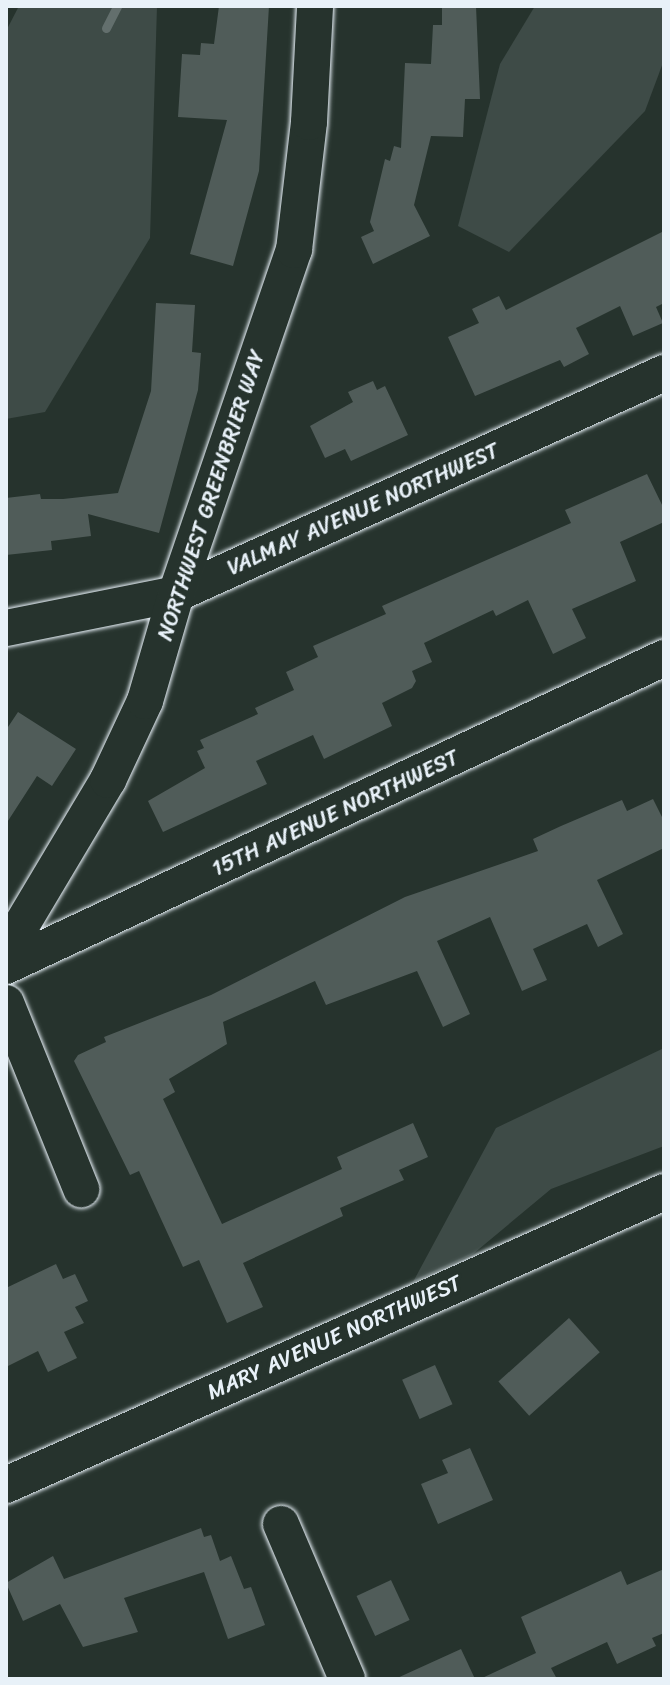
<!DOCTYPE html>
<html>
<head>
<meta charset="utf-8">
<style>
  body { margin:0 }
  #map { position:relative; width:670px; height:1685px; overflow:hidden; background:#26332d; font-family:Sriracha,sans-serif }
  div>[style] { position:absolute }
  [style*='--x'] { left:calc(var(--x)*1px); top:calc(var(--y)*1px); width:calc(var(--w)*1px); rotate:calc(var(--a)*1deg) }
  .green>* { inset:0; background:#3e4b47 }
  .stream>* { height:9px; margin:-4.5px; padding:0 4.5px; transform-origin:4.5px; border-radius:4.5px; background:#636f6d }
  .building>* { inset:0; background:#505c59; transform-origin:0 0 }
  .roads { filter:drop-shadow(0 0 2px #e8f1f8) drop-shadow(0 0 2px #e8f1f8) }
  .street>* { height:36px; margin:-18px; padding:0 18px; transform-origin:18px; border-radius:18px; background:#26332d }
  span { translate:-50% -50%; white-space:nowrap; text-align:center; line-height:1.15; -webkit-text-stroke:7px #26332d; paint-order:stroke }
  .street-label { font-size:22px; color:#e8f1f8 }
  .frame { position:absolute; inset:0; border:8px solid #e8f1f8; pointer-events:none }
</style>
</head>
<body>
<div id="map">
  <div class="green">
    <div style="clip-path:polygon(19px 6px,157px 6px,150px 238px,45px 412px,6px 419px,6px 31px)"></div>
    <div style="clip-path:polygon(535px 6px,664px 6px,664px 60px,645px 111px,509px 252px,458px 226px,500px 64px)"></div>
    <div style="clip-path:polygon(664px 1048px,664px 1146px,551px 1189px,473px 1254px,413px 1282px,496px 1128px)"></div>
  </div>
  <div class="stream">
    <div style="--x:106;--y:28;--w:25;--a:-63"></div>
  </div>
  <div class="building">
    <div style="clip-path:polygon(219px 6px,269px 6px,259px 171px,233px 266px,190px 254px,227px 120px,178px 117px,182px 54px,200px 55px,201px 43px,214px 44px)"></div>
    <div style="clip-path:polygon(442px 6px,476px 6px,480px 99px,465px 99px,463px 137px,431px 136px,414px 205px,430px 236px,373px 264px,361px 237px,374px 231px,370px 222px,385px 159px,390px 161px,394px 146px,401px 148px,405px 63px,431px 64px,433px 25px,442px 25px)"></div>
    <div style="clip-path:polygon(664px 231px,664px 303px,656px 307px,663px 323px,633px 336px,620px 306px,576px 328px,589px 354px,564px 367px,560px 360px,475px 396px,448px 337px,479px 323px,472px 309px,499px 296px,506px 310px)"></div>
    <div style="clip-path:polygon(156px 303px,195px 305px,192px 352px,201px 353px,198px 390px,159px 533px,88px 514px,91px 536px,51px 541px,52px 550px,6px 555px,6px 498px,40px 494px,41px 499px,63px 499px,118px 493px,151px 391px)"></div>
    <div style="clip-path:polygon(373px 381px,377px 390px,385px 386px,408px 435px,351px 461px,345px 449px,325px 458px,310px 426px,353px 402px,348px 392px)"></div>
    <div style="clip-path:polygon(647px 474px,664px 509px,664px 522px,620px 542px,636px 581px,572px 609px,586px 638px,553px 654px,528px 600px,496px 616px,493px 610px,424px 643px,432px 662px,412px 671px,416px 681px,412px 688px,382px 703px,392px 726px,324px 759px,313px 735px,256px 761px,267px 784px,163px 832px,148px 801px,205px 768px,197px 751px,204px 748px,200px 740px,258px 714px,255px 708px,294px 690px,286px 672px,318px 657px,313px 646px,386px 614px,382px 606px,571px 523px,565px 510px)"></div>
    <div style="clip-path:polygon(18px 712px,76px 749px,52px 786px,37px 776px,6px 824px,6px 730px)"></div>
    <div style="clip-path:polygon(653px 799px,664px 821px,664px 848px,597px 880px,623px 934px,598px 947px,587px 924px,533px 949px,547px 980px,522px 991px,490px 917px,437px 941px,470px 1014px,443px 1027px,417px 971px,326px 1005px,315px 981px,223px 1022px,227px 1044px,169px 1079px,175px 1092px,163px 1099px,222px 1224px,342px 1169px,337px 1157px,413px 1123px,428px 1157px,399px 1170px,404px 1180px,340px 1208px,343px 1216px,243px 1263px,263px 1307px,227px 1323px,199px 1260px,183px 1267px,139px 1171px,130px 1175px,74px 1061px,78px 1055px,106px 1042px,104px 1037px,211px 995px,405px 897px,538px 851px,533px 839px,561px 826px,622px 800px,627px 811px)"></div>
    <div style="clip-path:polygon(56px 1264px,63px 1279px,75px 1274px,88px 1301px,75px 1307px,84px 1323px,64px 1332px,77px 1358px,48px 1372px,38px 1351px,6px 1367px,6px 1288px)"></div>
    <div style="left:569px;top:1318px;width:46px;height:95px;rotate:48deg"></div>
    <div style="left:435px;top:1365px;width:43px;height:36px;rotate:66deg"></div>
    <div style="clip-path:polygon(470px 1448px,493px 1500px,438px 1524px,421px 1484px,448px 1473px,442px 1460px)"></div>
    <div style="clip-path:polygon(201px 1528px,204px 1537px,211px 1535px,220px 1561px,231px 1556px,244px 1589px,251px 1587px,265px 1625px,228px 1639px,204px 1572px,124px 1598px,138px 1632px,83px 1647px,60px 1604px,23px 1621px,6px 1583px,53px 1556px,64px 1579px)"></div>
    <div style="clip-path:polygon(664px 1569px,664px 1633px,652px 1638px,656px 1646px,617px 1664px,607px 1642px,551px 1668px,557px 1679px,480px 1679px,536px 1653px,521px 1617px,621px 1571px,627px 1585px)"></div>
    <div style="left:391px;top:1580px;width:44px;height:38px;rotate:65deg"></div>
    <div style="clip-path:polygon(461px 1649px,475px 1679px,395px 1679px)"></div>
  </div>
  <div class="roads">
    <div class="street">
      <div style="--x:6;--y:628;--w:173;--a:-11.3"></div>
      <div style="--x:176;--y:594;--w:536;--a:-24.36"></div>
      <div style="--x:6;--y:951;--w:199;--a:-59.2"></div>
      <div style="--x:108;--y:780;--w:87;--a:-64.9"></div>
      <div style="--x:145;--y:701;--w:111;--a:-73.8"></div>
      <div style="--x:176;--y:594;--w:364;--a:-71.1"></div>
      <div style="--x:294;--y:250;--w:129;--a:-83.3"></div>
      <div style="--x:309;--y:122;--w:116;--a:-87"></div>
      <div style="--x:6;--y:966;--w:727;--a:-25.08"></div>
      <div style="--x:6;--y:1003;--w:201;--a:68"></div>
      <div style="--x:6;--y:1485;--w:720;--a:-24"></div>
      <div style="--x:281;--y:1524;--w:168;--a:66.9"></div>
    </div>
  </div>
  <div class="street-label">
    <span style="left:211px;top:495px;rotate:-72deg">NORTHWEST GREENBRIER WAY</span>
    <span style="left:363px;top:509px;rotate:-24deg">VALMAY AVENUE NORTHWEST</span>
    <span style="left:335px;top:813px;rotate:-25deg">15TH AVENUE NORTHWEST</span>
    <span style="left:334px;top:1337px;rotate:-24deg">MARY AVENUE NORTHWEST</span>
  </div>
  <div class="frame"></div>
</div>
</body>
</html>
